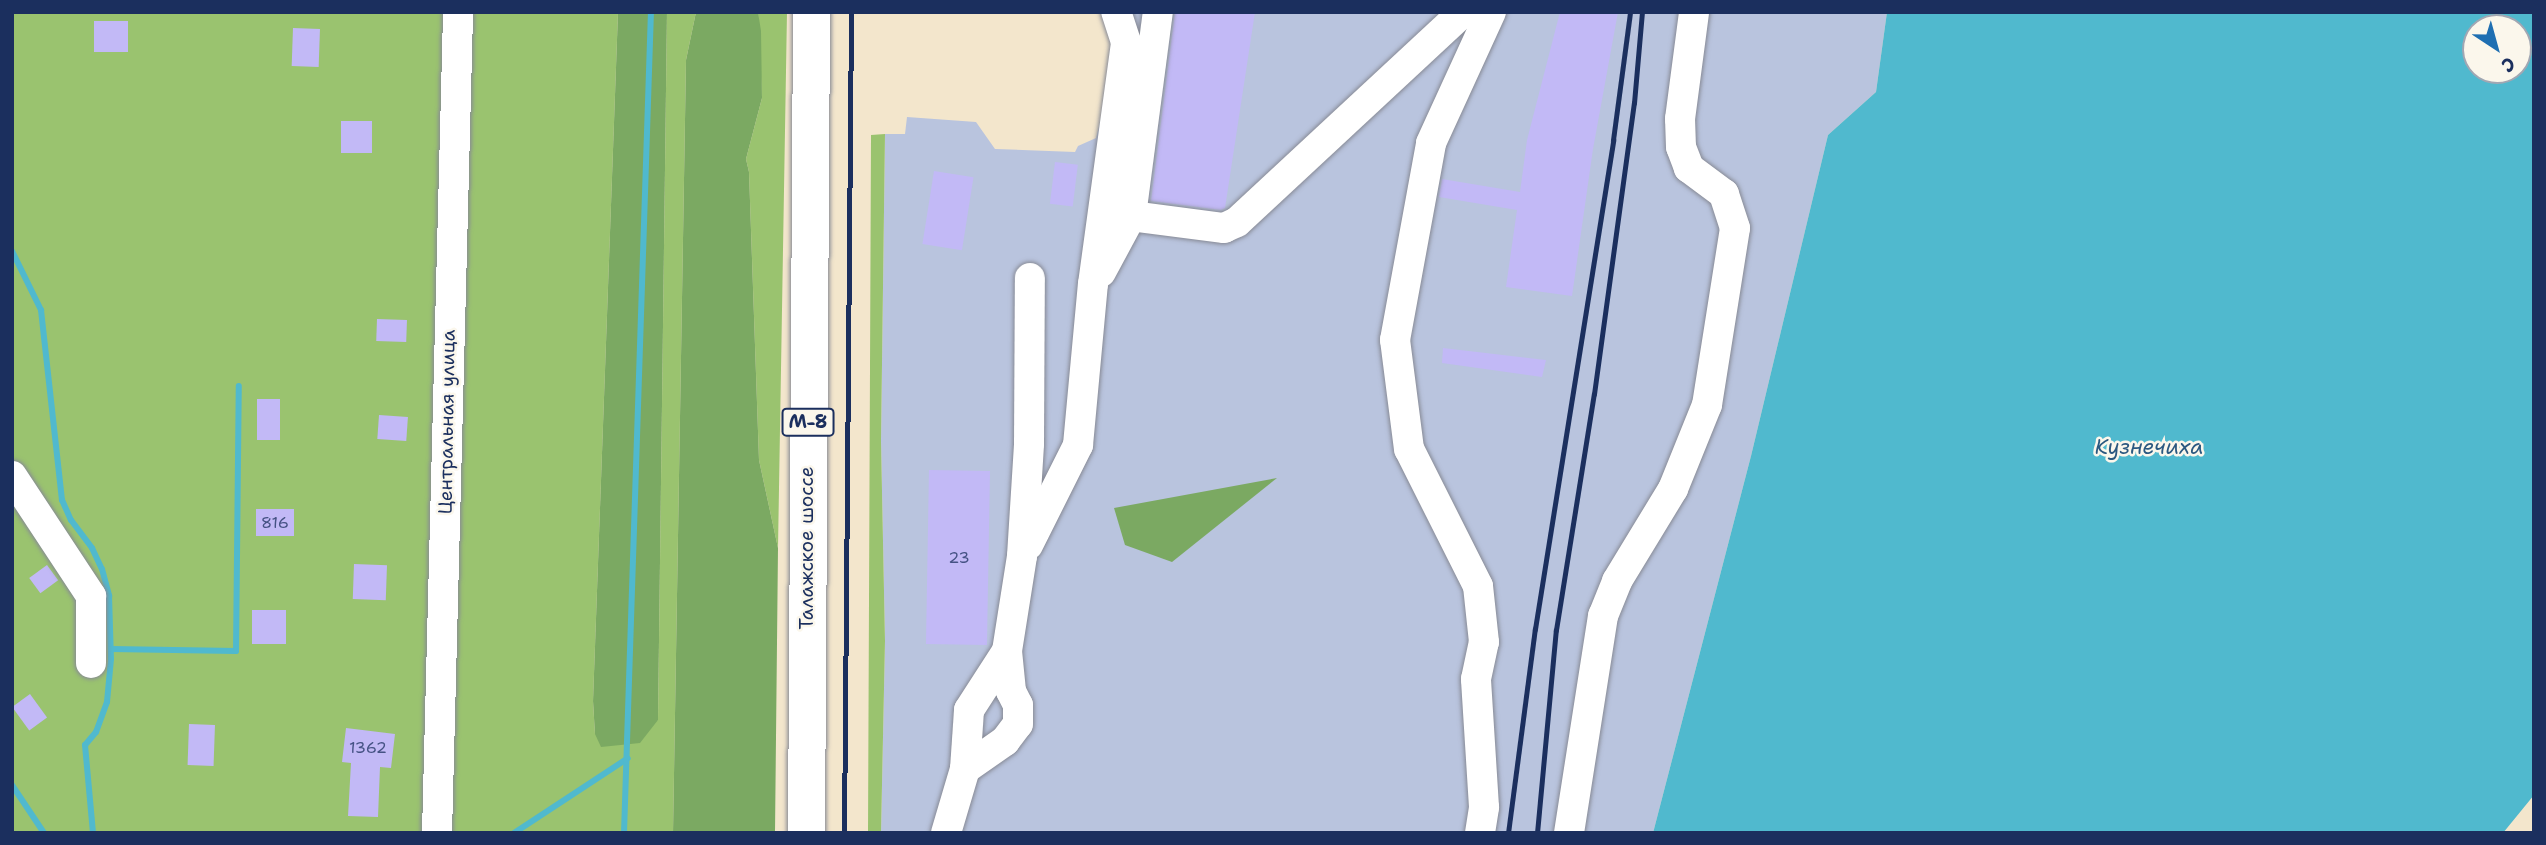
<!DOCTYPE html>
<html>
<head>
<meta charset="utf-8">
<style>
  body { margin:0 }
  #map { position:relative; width:2546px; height:845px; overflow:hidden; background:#f3e6cc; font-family:"Shantell Sans",sans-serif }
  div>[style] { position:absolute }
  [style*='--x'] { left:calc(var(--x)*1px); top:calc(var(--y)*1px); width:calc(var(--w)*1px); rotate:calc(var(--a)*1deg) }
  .industrial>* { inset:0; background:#b9c4de }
  .green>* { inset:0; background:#9ac36f }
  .forest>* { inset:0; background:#7ba962 }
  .water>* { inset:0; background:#50b9ce }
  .stream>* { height:6px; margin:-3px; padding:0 3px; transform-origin:3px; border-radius:3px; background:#50b9ce }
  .building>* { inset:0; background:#c2b9f6; transform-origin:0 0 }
  .roads { filter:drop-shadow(0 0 2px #878a95) drop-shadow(0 0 2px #878a95) }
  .minor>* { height:30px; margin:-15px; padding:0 15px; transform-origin:15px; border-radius:15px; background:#fff }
  .major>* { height:37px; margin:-18.5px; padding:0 18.5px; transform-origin:18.5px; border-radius:18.5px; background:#fff }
  .rail>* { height:5px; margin:-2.5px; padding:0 2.5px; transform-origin:2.5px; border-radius:2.5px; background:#1b2f5e }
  span { translate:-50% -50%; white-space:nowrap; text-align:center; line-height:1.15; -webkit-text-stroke:5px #fbf7ec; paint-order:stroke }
  .number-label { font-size:16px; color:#455284 }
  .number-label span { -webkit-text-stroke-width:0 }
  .shield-label span { padding:2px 5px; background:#fbf7ec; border:2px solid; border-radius:5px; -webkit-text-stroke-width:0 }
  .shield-label { font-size:18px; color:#1b2f5e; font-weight:700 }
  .street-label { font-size:19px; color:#1b2f5e }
  .water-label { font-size:21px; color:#2b5880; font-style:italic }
  .frame { position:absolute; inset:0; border:14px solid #1b2f5e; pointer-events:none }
  .north { position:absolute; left:2462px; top:14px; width:70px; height:70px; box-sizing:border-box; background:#fbf7ec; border:2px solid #a1a7b3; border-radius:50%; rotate:144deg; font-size:19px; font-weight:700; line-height:28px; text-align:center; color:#1b2f5e }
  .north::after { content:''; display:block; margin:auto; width:24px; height:32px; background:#1f6fb2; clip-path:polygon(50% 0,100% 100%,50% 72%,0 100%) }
</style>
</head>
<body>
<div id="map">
  <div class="industrial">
    <div style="clip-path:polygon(1129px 12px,1887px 12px,1876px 92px,1828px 135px,1751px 456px,1653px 833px,881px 833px,885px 641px,881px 441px,885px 134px,905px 134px,907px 117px,976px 122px,995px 149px,1075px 152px,1078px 146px,1096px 138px)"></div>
  </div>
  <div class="green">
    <div style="clip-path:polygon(12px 12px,618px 12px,593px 701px,595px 734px,658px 720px,667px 12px,696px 12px,686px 60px,673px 833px,12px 833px)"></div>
    <div style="clip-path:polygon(758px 12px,787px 12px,778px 548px,759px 460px,749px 172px,746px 159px,762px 98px)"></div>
    <div style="clip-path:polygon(885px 134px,881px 441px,885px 641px,881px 833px,868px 833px,871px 135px)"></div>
  </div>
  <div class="forest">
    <div style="clip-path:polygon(618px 12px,667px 12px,658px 720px,640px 743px,601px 747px,595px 734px,593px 701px)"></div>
    <div style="clip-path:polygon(696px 12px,758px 12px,761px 31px,762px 98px,746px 159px,749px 172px,759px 460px,778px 548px,775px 833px,673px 833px,686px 60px)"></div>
    <div style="clip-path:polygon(1277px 478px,1172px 562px,1125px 545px,1114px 508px)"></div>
  </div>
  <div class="water">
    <div style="clip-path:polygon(evenodd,1887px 12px,2534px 12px,2534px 795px,2503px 833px,1653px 833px,1751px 456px,1828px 135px,1876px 92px,1887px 12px,2476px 28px,2518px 28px,2518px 70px,2476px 70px,2476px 28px)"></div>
  </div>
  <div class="stream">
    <div style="--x:12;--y:251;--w:66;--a:63.8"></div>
    <div style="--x:41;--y:310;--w:191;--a:83.7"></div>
    <div style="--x:62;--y:500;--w:22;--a:66"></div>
    <div style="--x:71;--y:520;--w:35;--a:53"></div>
    <div style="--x:92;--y:548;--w:23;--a:65"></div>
    <div style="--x:102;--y:569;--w:28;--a:75"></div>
    <div style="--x:109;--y:596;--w:63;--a:88.2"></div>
    <div style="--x:111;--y:659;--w:43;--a:95.3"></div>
    <div style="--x:107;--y:702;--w:32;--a:110"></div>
    <div style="--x:96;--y:732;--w:17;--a:130"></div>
    <div style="--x:85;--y:745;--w:88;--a:84.8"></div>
    <div style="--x:111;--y:649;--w:125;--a:0.9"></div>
    <div style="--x:236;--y:651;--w:265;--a:-89.4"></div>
    <div style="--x:12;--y:785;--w:58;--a:56.3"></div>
    <div style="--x:514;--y:833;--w:136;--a:-33.3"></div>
    <div style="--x:624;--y:833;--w:821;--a:-88.12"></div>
  </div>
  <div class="building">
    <div style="clip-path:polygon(1175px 12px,1255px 12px,1225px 208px,1221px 210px,1151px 201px)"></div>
    <div style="clip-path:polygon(1560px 12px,1618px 12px,1593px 149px,1572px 296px,1506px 287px,1517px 210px,1439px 197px,1442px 179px,1520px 192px,1527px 140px)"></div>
    <div style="left:94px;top:21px;width:34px;height:31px"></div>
    <div style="left:293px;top:28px;width:27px;height:38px;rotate:2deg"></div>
    <div style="left:341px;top:121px;width:31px;height:32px"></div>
    <div style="left:1055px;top:162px;width:23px;height:42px;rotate:7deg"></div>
    <div style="left:934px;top:171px;width:40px;height:74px;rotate:9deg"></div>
    <div style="left:377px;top:319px;width:30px;height:22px;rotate:2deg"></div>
    <div style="clip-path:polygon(1443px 348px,1546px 360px,1542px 377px,1442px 363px)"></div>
    <div style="left:257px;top:399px;width:23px;height:41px"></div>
    <div style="left:379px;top:415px;width:29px;height:24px;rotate:4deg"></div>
    <div style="left:929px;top:470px;width:61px;height:174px;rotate:1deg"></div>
    <div style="left:256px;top:509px;width:38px;height:27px"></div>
    <div style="left:354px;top:564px;width:33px;height:35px;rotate:2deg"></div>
    <div style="left:47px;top:565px;width:19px;height:22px;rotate:54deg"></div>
    <div style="left:252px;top:610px;width:34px;height:34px"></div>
    <div style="left:30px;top:694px;width:29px;height:22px;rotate:54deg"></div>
    <div style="left:189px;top:724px;width:26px;height:41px;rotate:2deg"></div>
    <div style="clip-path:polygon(346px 728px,395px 734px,391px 768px,380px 767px,378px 817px,348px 816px,351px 763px,342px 762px)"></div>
  </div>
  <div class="roads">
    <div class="minor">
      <div style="--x:1131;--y:216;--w:94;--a:7.4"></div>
      <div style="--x:1224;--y:228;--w:14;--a:-25"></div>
      <div style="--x:1237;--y:222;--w:309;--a:-42.9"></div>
      <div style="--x:1101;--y:272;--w:64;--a:-61.8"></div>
      <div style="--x:1131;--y:216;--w:206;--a:-82.5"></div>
      <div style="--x:12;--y:476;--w:144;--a:56.6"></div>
      <div style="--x:91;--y:596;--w:67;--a:90"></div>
      <div style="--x:1028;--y:545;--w:112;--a:-63.4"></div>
      <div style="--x:1078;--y:445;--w:162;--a:-84.7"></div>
      <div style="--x:1093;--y:284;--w:244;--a:-82.2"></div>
      <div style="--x:1126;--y:42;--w:32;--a:-108"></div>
      <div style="--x:965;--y:769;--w:49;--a:-35"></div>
      <div style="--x:1005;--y:741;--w:21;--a:-53"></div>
      <div style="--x:1018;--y:724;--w:19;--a:-90"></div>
      <div style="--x:1018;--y:705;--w:16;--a:-117"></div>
      <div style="--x:1011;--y:691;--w:40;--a:-95.7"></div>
      <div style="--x:437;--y:833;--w:821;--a:-88.53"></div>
      <div style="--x:946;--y:833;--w:67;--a:-73.5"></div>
      <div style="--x:965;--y:769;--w:59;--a:-86.1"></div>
      <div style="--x:969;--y:710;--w:70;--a:-57.2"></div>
      <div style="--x:1007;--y:651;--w:96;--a:-81"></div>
      <div style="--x:1022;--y:556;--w:112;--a:-86.4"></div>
      <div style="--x:1029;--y:444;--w:166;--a:-89.7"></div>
      <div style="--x:1480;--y:833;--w:26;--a:-81"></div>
      <div style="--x:1484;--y:807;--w:128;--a:-93.6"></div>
      <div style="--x:1476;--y:679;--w:38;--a:-78"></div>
      <div style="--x:1484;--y:642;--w:56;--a:-96.1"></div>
      <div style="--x:1478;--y:586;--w:153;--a:-116.7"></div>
      <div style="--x:1409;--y:449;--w:110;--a:-97.3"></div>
      <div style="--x:1395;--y:340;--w:200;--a:-79.6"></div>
      <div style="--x:1431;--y:143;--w:144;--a:-65.4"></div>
      <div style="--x:1569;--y:833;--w:220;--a:-81.1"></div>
      <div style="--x:1603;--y:616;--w:38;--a:-68"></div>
      <div style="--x:1617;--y:581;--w:108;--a:-58.7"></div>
      <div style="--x:1673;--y:489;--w:91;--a:-68"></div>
      <div style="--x:1707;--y:405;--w:179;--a:-81"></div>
      <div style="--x:1735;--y:228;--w:36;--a:-108"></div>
      <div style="--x:1724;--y:194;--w:44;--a:-143.4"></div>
      <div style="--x:1689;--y:168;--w:22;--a:-111"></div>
      <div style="--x:1681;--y:147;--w:28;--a:-92"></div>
      <div style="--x:1680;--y:119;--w:108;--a:-82.5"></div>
    </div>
    <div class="major">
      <div style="--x:806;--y:833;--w:821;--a:-89.65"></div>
    </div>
  </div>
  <div class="rail">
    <div style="--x:844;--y:833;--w:821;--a:-89.51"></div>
    <div style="--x:1508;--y:833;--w:206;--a:-82.5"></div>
    <div style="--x:1535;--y:629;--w:495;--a:-80.9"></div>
    <div style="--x:1613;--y:140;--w:129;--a:-82.4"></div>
    <div style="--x:1537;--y:833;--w:204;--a:-84.7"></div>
    <div style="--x:1556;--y:630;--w:239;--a:-80.9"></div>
    <div style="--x:1594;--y:394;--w:294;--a:-82.2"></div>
    <div style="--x:1634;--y:103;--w:91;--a:-85"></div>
  </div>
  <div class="number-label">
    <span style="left:275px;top:523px">816</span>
    <span style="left:959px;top:558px">23</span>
    <span style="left:368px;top:748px">1362</span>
  </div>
  <div class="shield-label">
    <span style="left:808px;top:422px">М-8</span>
  </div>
  <div class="street-label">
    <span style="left:447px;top:422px;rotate:-89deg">Центральная улица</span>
    <span style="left:807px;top:548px;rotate:-90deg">Талажское шоссе</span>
  </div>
  <div class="water-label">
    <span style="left:2149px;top:447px">Кузнечиха</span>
  </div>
  <div class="frame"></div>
  <div class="north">С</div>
</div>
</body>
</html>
